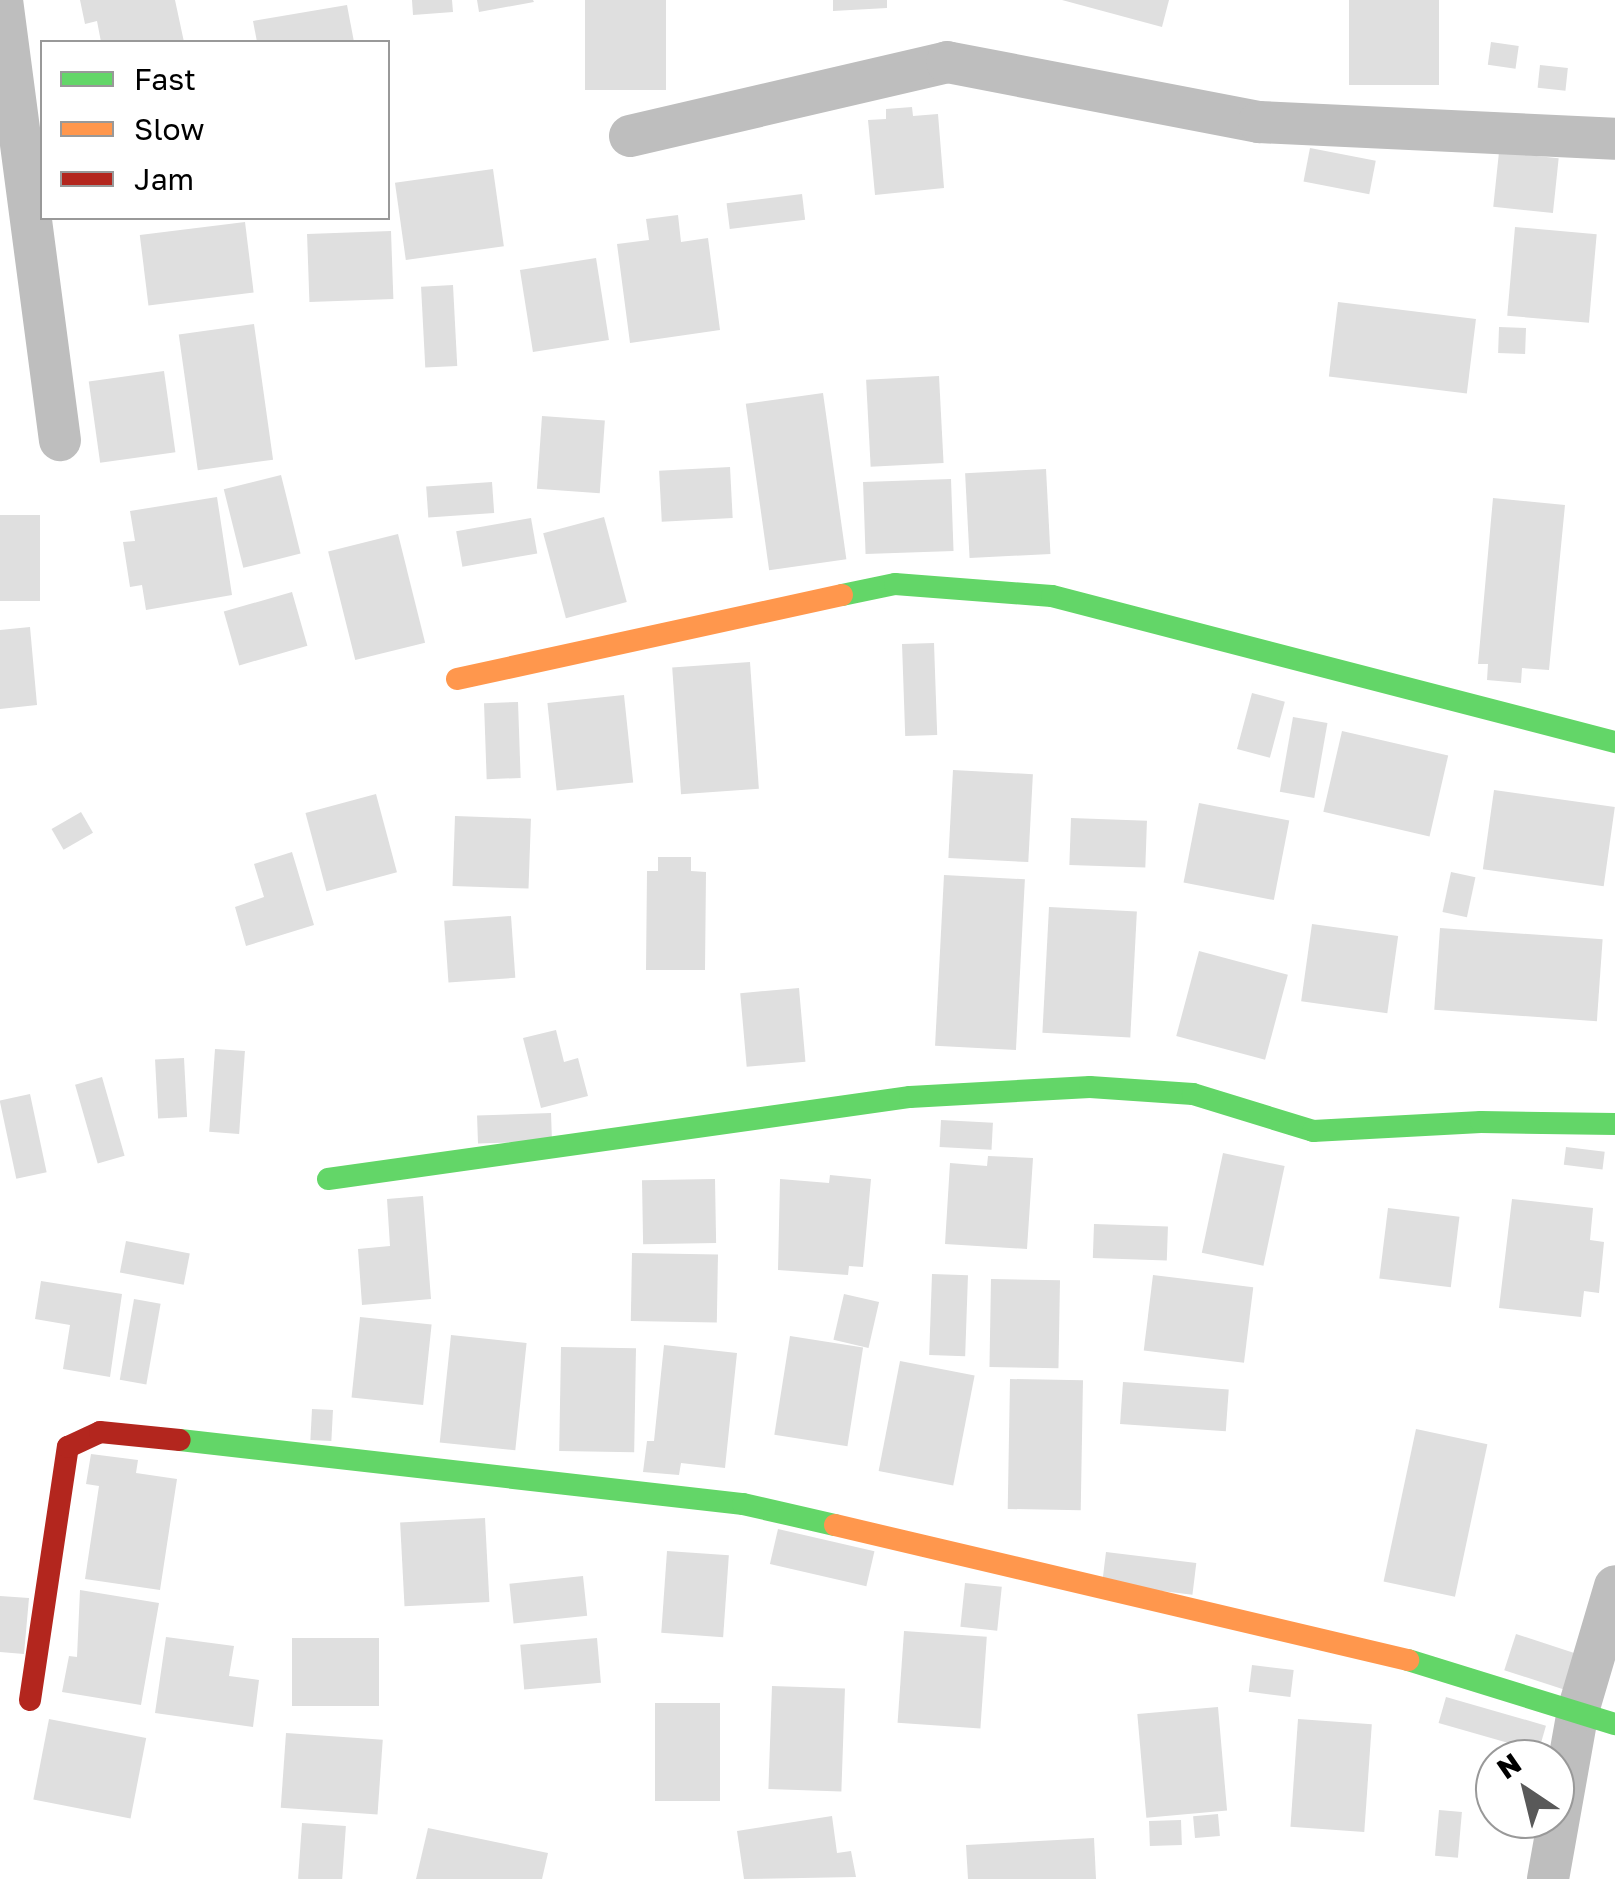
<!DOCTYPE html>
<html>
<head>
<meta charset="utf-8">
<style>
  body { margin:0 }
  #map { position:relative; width:1615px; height:1879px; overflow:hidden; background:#fff; font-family:"Golos Text",sans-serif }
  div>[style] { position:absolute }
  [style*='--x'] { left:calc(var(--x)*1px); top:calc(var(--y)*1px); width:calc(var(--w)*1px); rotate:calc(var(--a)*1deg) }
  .building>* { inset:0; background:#dfdfdf; transform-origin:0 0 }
  .street>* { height:42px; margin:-21px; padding:0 21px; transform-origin:21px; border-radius:21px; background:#bebebe }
  .fast>* { height:22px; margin:-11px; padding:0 11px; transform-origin:11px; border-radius:11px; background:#63d668 }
  .slow>* { height:22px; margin:-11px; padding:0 11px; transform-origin:11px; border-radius:11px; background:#ff974d }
  .jam>* { height:22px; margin:-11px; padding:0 11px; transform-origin:11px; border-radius:11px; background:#b3261e }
  span { translate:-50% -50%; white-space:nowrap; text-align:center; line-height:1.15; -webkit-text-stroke:10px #fff; paint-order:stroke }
  .legend { position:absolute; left:40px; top:40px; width:350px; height:180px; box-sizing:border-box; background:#fff; border:2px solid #999; margin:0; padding:12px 18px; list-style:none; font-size:30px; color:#000 }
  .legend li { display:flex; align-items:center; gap:20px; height:50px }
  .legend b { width:50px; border:2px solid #999 }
  .north { position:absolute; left:1475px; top:1739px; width:100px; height:100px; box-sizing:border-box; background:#fff; border:2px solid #999; border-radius:50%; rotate:325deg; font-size:28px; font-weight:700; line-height:40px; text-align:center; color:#000 }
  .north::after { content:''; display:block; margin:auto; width:35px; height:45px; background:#595959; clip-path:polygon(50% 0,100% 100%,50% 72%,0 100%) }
</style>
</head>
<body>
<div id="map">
  <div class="building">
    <div style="clip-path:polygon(80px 0,175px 0,184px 42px,101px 42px,97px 21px,85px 24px)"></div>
    <div style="clip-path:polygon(412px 0,452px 0,453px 12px,413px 15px)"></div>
    <div style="clip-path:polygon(477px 0,533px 0,534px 2px,479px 12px)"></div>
    <div style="left:585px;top:0;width:81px;height:90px"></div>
    <div style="clip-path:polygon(833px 0,887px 0,887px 8px,833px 11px)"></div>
    <div style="clip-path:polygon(1062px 0,1169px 0,1162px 27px)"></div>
    <div style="left:1349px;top:0;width:90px;height:85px"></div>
    <div style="clip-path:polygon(347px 5px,354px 42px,257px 42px,253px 21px)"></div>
    <div style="left:1491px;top:42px;width:28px;height:23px;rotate:8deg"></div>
    <div style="left:1540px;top:65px;width:28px;height:23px;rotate:6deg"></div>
    <div style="clip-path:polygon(912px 107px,913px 116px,938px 114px,944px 188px,875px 195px,868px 120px,886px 119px,886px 109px)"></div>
    <div style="left:1310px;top:148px;width:67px;height:34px;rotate:11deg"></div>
    <div style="left:1499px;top:152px;width:60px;height:55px;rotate:6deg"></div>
    <div style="left:493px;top:169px;width:78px;height:99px;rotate:82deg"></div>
    <div style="left:802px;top:194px;width:26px;height:76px;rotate:83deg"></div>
    <div style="clip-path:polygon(678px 215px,681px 242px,708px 238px,720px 330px,630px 343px,617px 244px,649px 240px,646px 219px)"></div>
    <div style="left:245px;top:222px;width:71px;height:106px;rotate:83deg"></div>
    <div style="left:1515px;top:227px;width:82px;height:89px;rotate:5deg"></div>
    <div style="left:391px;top:231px;width:68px;height:84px;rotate:88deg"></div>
    <div style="left:596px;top:258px;width:83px;height:77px;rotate:81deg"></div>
    <div style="left:453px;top:285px;width:81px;height:32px;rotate:87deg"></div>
    <div style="left:1338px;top:302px;width:139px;height:75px;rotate:7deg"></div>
    <div style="left:254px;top:324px;width:137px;height:76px;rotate:82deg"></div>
    <div style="left:1526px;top:328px;width:26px;height:27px;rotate:92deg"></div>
    <div style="left:164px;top:371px;width:82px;height:76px;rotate:82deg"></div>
    <div style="left:939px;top:376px;width:87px;height:73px;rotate:87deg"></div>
    <div style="left:823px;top:393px;width:168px;height:78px;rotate:82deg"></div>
    <div style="left:542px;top:416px;width:63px;height:73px;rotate:4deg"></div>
    <div style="left:730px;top:467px;width:51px;height:71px;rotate:87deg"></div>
    <div style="left:1046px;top:469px;width:85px;height:81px;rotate:87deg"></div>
    <div style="left:281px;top:475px;width:81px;height:59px;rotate:76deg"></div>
    <div style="left:951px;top:479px;width:72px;height:88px;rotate:88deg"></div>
    <div style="left:492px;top:482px;width:31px;height:66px;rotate:86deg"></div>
    <div style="clip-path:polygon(217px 497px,232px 595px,146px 610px,142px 585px,130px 587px,123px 542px,135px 541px,130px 511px)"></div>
    <div style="clip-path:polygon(1493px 498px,1565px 505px,1549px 670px,1522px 668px,1521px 683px,1487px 680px,1488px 664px,1478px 664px)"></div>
    <div style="left:0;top:515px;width:40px;height:86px"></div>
    <div style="left:604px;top:517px;width:88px;height:63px;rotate:75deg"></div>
    <div style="left:531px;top:518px;width:36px;height:76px;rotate:80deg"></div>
    <div style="left:398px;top:534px;width:112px;height:72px;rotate:76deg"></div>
    <div style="left:292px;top:592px;width:56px;height:71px;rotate:74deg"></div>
    <div style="clip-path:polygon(30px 627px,37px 705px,0 709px,0 630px)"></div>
    <div style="left:934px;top:643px;width:92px;height:32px;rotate:88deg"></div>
    <div style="left:750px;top:662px;width:127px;height:78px;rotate:86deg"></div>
    <div style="left:1252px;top:693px;width:34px;height:58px;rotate:15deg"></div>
    <div style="left:624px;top:695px;width:88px;height:77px;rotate:84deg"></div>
    <div style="left:518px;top:702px;width:76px;height:34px;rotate:88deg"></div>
    <div style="left:1293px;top:717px;width:35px;height:76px;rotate:10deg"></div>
    <div style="left:1342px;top:731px;width:109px;height:83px;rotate:13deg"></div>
    <div style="left:953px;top:770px;width:80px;height:88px;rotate:3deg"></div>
    <div style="left:1494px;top:790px;width:122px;height:80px;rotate:8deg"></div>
    <div style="left:376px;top:794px;width:81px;height:73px;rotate:75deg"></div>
    <div style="left:1199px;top:803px;width:92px;height:81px;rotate:11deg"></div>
    <div style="left:81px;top:812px;width:24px;height:34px;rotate:60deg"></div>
    <div style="left:455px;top:816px;width:76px;height:70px;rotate:2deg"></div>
    <div style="left:1071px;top:818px;width:76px;height:47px;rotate:2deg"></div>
    <div style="clip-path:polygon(292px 852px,314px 925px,246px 946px,235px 907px,264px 897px,254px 864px)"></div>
    <div style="clip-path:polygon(658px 857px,691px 857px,691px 871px,706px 872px,705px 970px,646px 970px,647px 871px,658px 871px)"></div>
    <div style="left:1451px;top:872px;width:25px;height:41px;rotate:12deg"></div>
    <div style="left:944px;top:875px;width:81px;height:171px;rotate:3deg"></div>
    <div style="left:1049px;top:907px;width:88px;height:126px;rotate:3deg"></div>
    <div style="left:511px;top:916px;width:62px;height:67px;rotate:86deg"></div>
    <div style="left:1312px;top:924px;width:87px;height:78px;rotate:8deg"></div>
    <div style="left:1440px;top:928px;width:163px;height:82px;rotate:4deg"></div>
    <div style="left:1199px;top:951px;width:92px;height:88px;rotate:15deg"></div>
    <div style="left:799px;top:988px;width:74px;height:59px;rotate:85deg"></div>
    <div style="clip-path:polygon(556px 1030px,564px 1062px,578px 1058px,588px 1096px,541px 1108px,523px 1038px)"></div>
    <div style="left:215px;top:1049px;width:30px;height:83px;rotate:4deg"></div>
    <div style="left:184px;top:1058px;width:59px;height:29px;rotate:87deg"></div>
    <div style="left:102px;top:1077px;width:82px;height:28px;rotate:74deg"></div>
    <div style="left:30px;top:1094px;width:80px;height:31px;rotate:78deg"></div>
    <div style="left:551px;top:1113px;width:28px;height:74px;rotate:88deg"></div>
    <div style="left:941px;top:1120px;width:52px;height:27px;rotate:3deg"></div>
    <div style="left:1566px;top:1147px;width:39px;height:18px;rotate:7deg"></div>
    <div style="left:1223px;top:1153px;width:63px;height:102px;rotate:12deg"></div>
    <div style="clip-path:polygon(988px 1156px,1033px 1158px,1027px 1249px,945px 1244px,950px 1163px,987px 1166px)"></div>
    <div style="clip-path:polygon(830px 1175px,871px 1179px,863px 1267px,849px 1266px,848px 1275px,778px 1270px,780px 1179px,829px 1183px)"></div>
    <div style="left:715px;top:1179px;width:64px;height:73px;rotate:89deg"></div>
    <div style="clip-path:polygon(423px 1196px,431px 1299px,362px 1305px,358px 1249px,390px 1246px,387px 1199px)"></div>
    <div style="clip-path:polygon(1512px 1199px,1593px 1208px,1590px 1240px,1604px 1242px,1599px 1293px,1584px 1291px,1581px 1317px,1499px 1308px)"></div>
    <div style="left:1388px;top:1208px;width:72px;height:71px;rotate:7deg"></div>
    <div style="left:1094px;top:1224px;width:74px;height:34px;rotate:2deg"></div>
    <div style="left:126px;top:1241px;width:65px;height:32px;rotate:11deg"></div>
    <div style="left:632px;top:1253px;width:86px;height:68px;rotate:1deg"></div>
    <div style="left:932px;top:1274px;width:36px;height:81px;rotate:2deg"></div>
    <div style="left:1153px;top:1275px;width:101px;height:76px;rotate:7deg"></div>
    <div style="left:991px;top:1279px;width:69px;height:88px;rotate:1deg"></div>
    <div style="clip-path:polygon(41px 1281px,122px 1294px,110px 1377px,63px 1369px,70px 1325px,35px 1319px)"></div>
    <div style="left:844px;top:1294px;width:36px;height:47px;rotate:13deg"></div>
    <div style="left:134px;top:1299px;width:27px;height:82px;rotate:10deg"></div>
    <div style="left:360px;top:1317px;width:72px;height:81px;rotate:6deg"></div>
    <div style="left:451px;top:1335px;width:76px;height:108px;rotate:6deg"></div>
    <div style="left:790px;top:1336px;width:74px;height:100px;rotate:9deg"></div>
    <div style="clip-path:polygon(664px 1345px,737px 1353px,725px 1468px,681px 1463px,679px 1475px,643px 1472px,647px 1441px,654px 1441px)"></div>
    <div style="left:561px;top:1347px;width:75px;height:104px;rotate:1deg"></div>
    <div style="left:900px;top:1361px;width:76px;height:112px;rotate:11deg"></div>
    <div style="left:1010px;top:1379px;width:73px;height:130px;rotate:1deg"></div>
    <div style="left:1123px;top:1382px;width:106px;height:42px;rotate:4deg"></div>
    <div style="left:312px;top:1409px;width:21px;height:31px;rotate:3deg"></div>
    <div style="left:1416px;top:1429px;width:73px;height:156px;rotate:12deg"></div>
    <div style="clip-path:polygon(91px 1454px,138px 1460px,136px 1473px,177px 1479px,160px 1590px,85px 1579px,99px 1486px,86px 1484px)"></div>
    <div style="left:485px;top:1518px;width:84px;height:85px;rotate:87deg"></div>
    <div style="left:778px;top:1529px;width:99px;height:36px;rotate:13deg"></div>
    <div style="left:667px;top:1551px;width:62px;height:82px;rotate:4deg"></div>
    <div style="left:1106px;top:1552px;width:91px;height:32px;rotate:7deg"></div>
    <div style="left:583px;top:1576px;width:40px;height:74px;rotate:84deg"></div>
    <div style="left:965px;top:1583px;width:37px;height:44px;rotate:6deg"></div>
    <div style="clip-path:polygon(80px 1590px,159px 1603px,141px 1705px,62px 1692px,69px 1656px,77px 1657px)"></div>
    <div style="clip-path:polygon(0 1596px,29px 1598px,24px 1654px,0 1652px)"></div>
    <div style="left:904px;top:1631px;width:83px;height:92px;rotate:4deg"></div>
    <div style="left:1516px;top:1634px;width:70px;height:38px;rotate:18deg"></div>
    <div style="clip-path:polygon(166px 1637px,234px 1646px,229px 1676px,259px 1680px,253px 1727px,155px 1713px)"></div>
    <div style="left:292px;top:1638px;width:87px;height:68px"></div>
    <div style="left:597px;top:1638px;width:45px;height:77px;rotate:85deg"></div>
    <div style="left:1252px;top:1665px;width:42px;height:27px;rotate:7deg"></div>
    <div style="left:772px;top:1686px;width:73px;height:103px;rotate:2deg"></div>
    <div style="left:1446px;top:1697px;width:104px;height:27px;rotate:16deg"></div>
    <div style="left:655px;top:1703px;width:65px;height:98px"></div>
    <div style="left:1218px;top:1707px;width:104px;height:81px;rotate:85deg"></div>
    <div style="left:49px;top:1719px;width:99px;height:82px;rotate:11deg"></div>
    <div style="left:1298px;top:1719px;width:74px;height:108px;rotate:4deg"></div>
    <div style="left:286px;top:1733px;width:97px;height:75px;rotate:4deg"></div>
    <div style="left:1439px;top:1810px;width:23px;height:46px;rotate:5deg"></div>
    <div style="left:1218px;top:1814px;width:22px;height:25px;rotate:85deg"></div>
    <div style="clip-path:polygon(832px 1816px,837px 1853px,851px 1851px,856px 1877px,744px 1879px,737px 1831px)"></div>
    <div style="left:1181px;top:1820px;width:25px;height:32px;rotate:88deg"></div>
    <div style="left:302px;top:1823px;width:44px;height:56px;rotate:4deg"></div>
    <div style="clip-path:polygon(428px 1828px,548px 1853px,542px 1879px,416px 1879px)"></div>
    <div style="clip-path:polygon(1094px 1838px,1096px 1879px,968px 1879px,966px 1845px)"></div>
  </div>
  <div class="street">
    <div style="--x:2;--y:0;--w:444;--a:82.5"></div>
    <div style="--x:630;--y:136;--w:326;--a:-13.1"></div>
    <div style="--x:947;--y:62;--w:318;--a:10.9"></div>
    <div style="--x:1259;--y:122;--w:356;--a:2.7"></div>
    <div style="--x:1548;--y:1879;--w:171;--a:-79.9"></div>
    <div style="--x:1578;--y:1711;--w:130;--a:-73.5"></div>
  </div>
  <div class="fast">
    <div style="--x:842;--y:595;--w:54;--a:-11.7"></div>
    <div style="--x:895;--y:584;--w:157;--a:4.4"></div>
    <div style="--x:1052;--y:596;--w:582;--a:14.54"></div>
    <div style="--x:328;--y:1179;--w:588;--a:-8.02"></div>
    <div style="--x:910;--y:1097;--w:180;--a:-3.2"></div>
    <div style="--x:1090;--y:1087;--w:103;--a:3.9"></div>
    <div style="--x:1193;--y:1094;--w:126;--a:17.1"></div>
    <div style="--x:1313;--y:1131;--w:168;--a:-3.1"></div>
    <div style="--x:1481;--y:1122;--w:134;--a:0.9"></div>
    <div style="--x:180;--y:1440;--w:567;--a:6.49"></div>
    <div style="--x:743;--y:1504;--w:94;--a:12.9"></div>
    <div style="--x:1408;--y:1660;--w:217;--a:17.2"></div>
  </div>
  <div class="slow">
    <div style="--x:457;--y:679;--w:394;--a:-12.3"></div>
    <div style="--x:835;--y:1525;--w:589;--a:13.26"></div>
  </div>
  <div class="jam">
    <div style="--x:30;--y:1700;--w:256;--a:-81.5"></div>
    <div style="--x:68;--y:1447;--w:35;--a:-25"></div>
    <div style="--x:100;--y:1432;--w:80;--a:5.7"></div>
  </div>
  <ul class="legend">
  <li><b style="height:12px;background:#63d668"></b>Fast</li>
  <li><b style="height:12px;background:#ff974d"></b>Slow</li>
  <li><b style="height:12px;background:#b3261e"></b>Jam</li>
  </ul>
  <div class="north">N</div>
</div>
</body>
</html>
